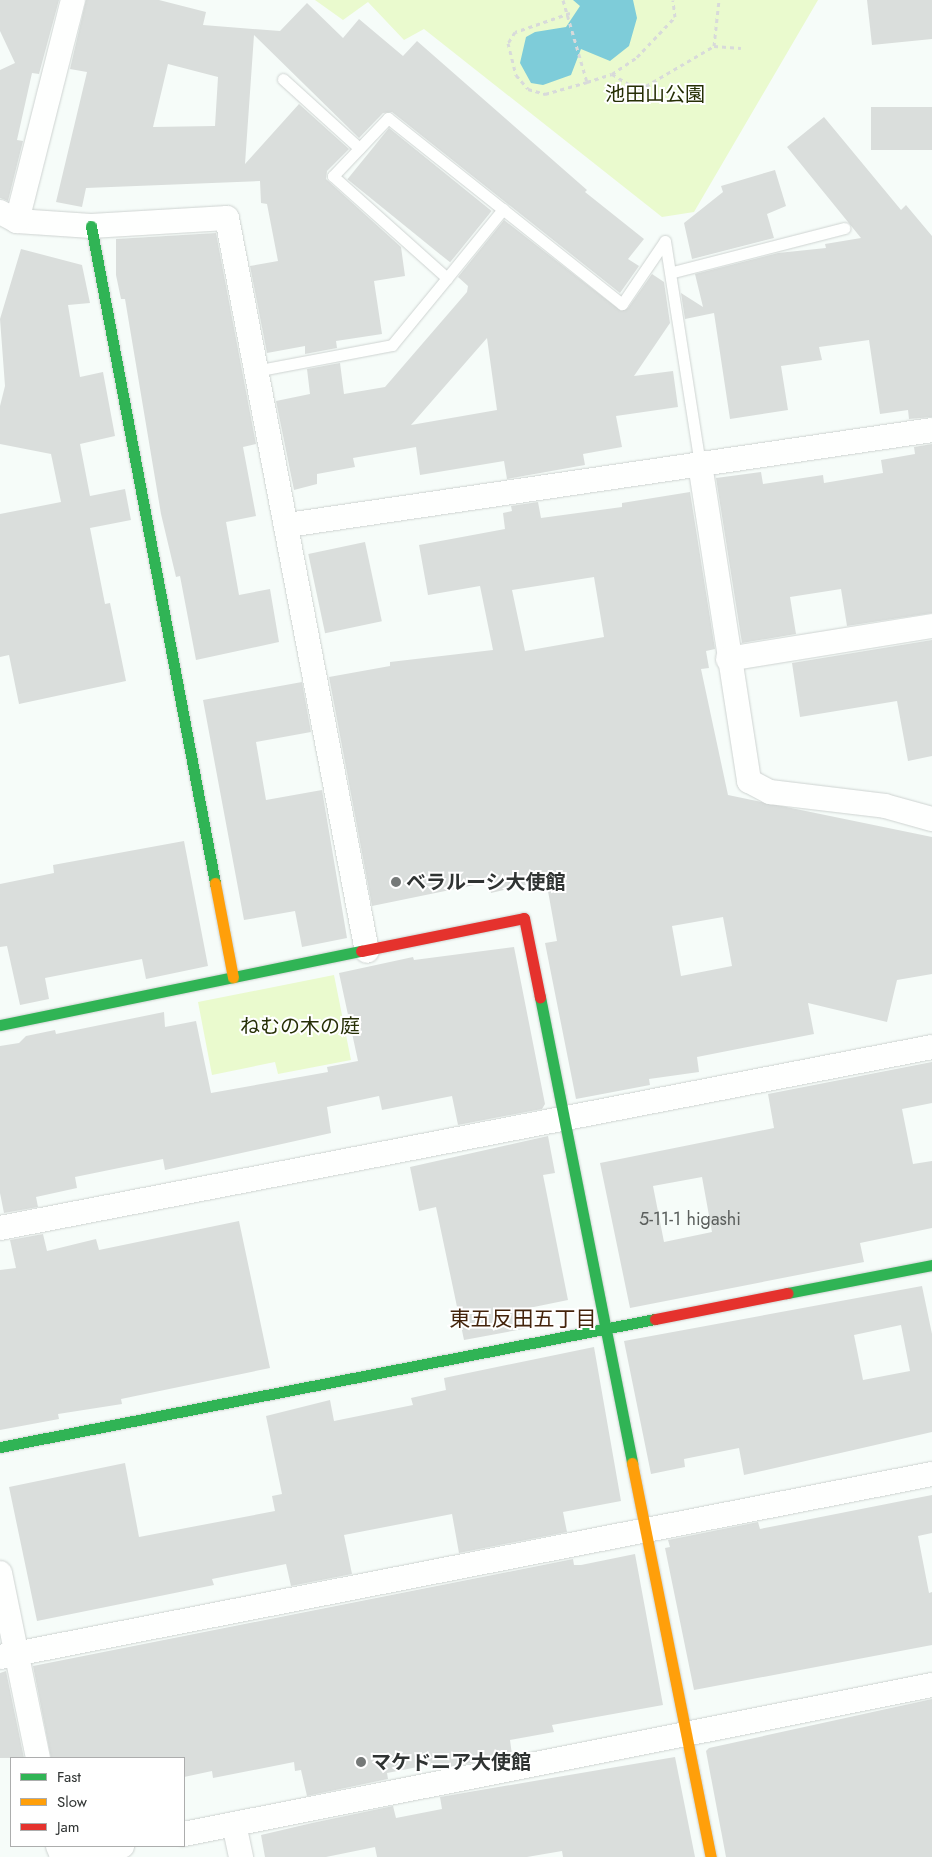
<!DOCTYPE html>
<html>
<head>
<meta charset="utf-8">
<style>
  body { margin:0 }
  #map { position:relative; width:932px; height:1857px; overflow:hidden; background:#f6fcf9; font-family:Jost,"Noto Sans JP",sans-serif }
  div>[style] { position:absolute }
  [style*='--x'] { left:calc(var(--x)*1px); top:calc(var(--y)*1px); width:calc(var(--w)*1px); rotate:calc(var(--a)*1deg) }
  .green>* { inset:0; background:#eaface }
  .water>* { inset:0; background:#7eccd9 }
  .building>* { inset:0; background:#dadedc; transform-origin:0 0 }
  .path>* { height:3px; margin-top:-1.5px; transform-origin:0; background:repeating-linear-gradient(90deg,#d8dada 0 4px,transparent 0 8px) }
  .roads { filter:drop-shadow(0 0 1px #ced3d1) drop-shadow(0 0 1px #ced3d1) }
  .lane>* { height:11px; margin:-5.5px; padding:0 5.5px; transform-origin:5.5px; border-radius:5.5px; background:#fefffe }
  .street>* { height:24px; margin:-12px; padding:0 12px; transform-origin:12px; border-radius:12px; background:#fefffe }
  .fast>* { height:11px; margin:-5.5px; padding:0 5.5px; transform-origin:5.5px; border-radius:5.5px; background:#30b455 }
  .slow>* { height:11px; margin:-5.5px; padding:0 5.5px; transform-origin:5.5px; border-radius:5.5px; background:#ff9f0a }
  .jam>* { height:11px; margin:-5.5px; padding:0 5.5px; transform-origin:5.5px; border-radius:5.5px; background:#e5322d }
  .dots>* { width:14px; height:14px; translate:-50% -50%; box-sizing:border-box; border:2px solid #fff; border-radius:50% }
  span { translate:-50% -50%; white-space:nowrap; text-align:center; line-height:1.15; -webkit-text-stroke:4px #fff; paint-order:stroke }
  .number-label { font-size:18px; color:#5a5e5c }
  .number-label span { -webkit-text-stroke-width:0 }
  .park-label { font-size:20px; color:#262f05 }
  .poi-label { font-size:20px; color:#2f3332; font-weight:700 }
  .left { translate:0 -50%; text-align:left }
  .neighbourhood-label { font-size:21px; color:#44240c }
  .legend { position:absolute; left:10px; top:1757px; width:175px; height:90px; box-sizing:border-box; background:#fff; border:1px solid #acadad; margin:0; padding:6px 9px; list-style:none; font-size:15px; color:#2f3332 }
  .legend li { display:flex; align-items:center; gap:10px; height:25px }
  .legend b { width:25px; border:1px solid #acadad }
</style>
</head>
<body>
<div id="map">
  <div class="green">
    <div style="clip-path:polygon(315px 0,818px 0,694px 212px,662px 217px,424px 29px,404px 40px,368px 2px,343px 20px)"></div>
    <div style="clip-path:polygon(334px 975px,351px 1060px,278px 1074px,275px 1062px,212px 1075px,198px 1002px)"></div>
  </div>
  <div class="water">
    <div style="clip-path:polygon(573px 0,633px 0,637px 18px,629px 46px,610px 61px,581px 49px,571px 75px,543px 85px,531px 83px,520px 63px,526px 37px,535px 32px,566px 27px,580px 6px)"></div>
  </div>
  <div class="building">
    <div style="clip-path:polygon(0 0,59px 0,39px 74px,32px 73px,17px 140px,23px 141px,8px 201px,0 198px,0 70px,15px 63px,0 31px)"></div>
    <div style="clip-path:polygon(evenodd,86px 0,159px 0,206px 12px,203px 25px,280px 31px,307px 3px,343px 38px,359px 19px,403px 56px,417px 41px,587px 190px,585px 192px,644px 239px,628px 259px,639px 266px,620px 293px,392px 112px,383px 113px,359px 138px,254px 35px,245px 164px,299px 104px,349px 149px,327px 171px,326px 179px,401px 247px,405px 276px,374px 281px,382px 334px,336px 341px,337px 348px,305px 354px,305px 346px,267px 353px,250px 266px,278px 261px,267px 204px,261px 203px,260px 181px,86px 188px,82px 207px,56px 202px,87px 72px,70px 69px,86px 0,168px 64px,218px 77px,215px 126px,153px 127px,168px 64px)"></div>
    <div style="clip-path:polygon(867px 0,932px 0,932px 39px,872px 45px)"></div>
    <div style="left:932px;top:107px;width:43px;height:61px;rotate:90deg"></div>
    <div style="clip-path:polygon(824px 117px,901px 210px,906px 205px,932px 236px,932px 417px,909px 419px,908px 410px,880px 414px,869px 340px,819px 347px,822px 360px,781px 366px,788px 410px,730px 419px,714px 313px,685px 319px,681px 293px,703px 307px,695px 274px,778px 253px,826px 248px,825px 244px,861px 238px,787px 147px)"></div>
    <div style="left:389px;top:128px;width:132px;height:66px;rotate:39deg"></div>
    <div style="clip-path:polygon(775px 170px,786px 206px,767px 214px,774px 238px,692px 259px,684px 223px,723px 192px,721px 186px)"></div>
    <div style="clip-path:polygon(evenodd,504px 220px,621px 311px,628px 308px,652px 274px,664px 282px,670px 323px,634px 376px,673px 371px,678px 407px,616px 416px,622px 447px,583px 454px,585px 465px,507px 479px,504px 461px,420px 475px,416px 447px,353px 458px,355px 467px,317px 474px,317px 484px,294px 490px,276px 401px,310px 394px,307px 369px,340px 363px,344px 394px,385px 387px,467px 292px,468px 286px,458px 277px,504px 220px,487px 338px,497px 410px,411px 425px,487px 338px)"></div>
    <div style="clip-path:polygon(216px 233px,256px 444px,243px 447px,256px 516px,226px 522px,239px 595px,270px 589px,279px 642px,196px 660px,180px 576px,176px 577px,161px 514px,125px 299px,121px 299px,116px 275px,116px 239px)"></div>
    <div style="clip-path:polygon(21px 249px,82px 265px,90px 303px,68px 305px,80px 377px,103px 372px,115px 436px,80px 444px,90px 496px,125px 489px,131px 520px,90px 528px,105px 604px,110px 603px,126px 681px,19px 704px,9px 655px,0 657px,0 514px,61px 502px,51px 454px,0 444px,0 406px,5px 386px,0 319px)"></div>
    <div style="clip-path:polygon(932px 444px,932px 613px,847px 626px,841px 589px,790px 597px,796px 634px,742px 643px,716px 478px,761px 472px,763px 484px,823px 475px,824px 483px,883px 473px,881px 460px,915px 454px,914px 447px)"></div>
    <div style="clip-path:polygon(evenodd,690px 492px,715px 649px,706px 651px,709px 668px,701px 669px,728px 795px,932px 837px,932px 974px,897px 980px,887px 1022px,808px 1003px,814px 1034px,697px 1057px,699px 1072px,649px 1079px,650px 1085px,576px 1099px,545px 943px,557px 941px,546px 880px,491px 893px,489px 882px,372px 906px,329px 677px,390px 666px,390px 662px,493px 650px,480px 586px,428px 595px,419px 545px,505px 529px,503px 513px,512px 511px,511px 506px,538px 502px,541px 518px,622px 507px,622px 503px,690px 492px,594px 577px,604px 637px,525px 651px,512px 590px,594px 577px,690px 492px,723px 917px,732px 966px,681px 976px,672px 926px,723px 917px)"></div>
    <div style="left:365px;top:542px;width:81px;height:58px;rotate:78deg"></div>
    <div style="clip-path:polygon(932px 640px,932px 756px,908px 761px,897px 701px,800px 717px,792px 663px)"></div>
    <div style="clip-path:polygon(302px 682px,311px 732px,256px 742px,266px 800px,322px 790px,347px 938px,302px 947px,295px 911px,244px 920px,203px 700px)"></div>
    <div style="clip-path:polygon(184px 841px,208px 966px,146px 979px,142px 959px,45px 978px,49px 999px,20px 1005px,7px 946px,0 947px,0 884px,54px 873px,53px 865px)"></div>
    <div style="clip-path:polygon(514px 947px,545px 1104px,542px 1109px,458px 1125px,452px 1096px,382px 1110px,379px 1096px,327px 1107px,331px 1133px,165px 1170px,163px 1159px,75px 1177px,77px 1188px,36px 1197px,38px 1207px,4px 1213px,0 1193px,0 1046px,19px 1043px,26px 1036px,55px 1030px,56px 1034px,164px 1012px,165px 1027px,196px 1021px,211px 1093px,328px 1072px,327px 1067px,358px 1061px,339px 973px,413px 957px,414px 960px)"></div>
    <div style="clip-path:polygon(evenodd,932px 1062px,932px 1103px,902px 1109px,913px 1164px,932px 1161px,932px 1228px,860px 1243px,864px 1262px,630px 1308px,600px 1163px,774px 1128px,768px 1094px,932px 1062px,702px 1177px,712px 1232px,664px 1242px,653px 1186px,702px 1177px)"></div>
    <div style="clip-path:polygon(548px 1136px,555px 1173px,543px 1175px,568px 1300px,524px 1309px,528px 1328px,464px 1340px,436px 1207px,419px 1211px,410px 1167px)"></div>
    <div style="clip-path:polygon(239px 1221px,270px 1368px,121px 1399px,122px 1404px,58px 1414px,59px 1419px,0 1430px,0 1270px,16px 1268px,10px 1240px,43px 1234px,47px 1251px,96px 1239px,99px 1250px)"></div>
    <div style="clip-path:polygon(evenodd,922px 1286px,932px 1334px,932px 1432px,744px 1475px,739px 1448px,684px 1459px,685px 1467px,651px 1474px,624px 1341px,922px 1286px,901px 1325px,910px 1371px,863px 1380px,854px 1335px,901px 1325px)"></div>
    <div style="clip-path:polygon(594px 1347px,621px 1501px,563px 1512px,567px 1532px,459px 1553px,452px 1514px,344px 1535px,352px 1574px,291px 1586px,286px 1564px,212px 1579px,214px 1585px,37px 1621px,9px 1487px,125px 1463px,139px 1537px,275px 1511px,272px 1496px,282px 1494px,266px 1416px,330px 1400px,334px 1421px,413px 1405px,411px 1398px,446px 1390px,444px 1378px)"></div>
    <div style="clip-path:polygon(932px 1495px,932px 1533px,918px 1536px,929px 1593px,932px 1592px,932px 1645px,694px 1690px,665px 1548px,670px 1547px,668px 1540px,758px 1522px,760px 1529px)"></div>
    <div style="clip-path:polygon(635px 1554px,663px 1705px,552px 1725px,554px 1732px,510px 1740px,512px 1755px,434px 1770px,433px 1764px,387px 1773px,388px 1779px,307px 1796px,301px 1770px,295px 1771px,294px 1762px,213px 1778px,212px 1771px,184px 1777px,184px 1758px,51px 1758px,33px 1666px,573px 1559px,574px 1565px,581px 1565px)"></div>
    <div style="clip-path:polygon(6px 1671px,24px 1758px,0 1758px,0 1673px)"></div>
    <div style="clip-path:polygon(932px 1699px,932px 1857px,726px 1857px,706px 1751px,709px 1748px)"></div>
    <div style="clip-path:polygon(675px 1757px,695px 1857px,563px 1857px,562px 1851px,527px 1857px,377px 1857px,375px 1847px,326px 1857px,265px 1857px,261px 1835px,312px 1823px,393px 1806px,396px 1818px,442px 1809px,440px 1797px)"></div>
  </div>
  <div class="path">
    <div style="--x:563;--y:0;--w:85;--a:73.7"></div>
    <div style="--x:587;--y:82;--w:26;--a:-18"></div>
    <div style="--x:612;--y:74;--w:30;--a:-34"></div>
    <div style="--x:637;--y:57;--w:55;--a:-46.5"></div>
    <div style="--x:675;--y:17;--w:17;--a:-97"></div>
    <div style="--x:570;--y:13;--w:58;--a:160.9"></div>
    <div style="--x:515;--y:32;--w:13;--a:122"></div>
    <div style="--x:508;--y:43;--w:33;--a:76"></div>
    <div style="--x:516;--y:75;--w:18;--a:49"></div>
    <div style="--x:528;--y:89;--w:18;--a:16"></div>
    <div style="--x:545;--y:94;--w:44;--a:-15.9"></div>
    <div style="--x:714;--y:46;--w:46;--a:-83.8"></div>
    <div style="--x:612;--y:74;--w:31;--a:31"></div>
    <div style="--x:639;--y:90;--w:87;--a:-30.4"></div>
    <div style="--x:714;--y:46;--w:27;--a:4"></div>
  </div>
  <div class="roads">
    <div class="lane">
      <div style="--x:283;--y:79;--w:103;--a:42.2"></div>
      <div style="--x:673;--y:272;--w:177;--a:-14.4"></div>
      <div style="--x:447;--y:278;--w:89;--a:-50.9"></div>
      <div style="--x:255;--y:371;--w:139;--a:-10.7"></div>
      <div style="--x:392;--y:345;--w:87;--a:-50.6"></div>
      <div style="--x:447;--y:278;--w:153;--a:-138.2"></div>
      <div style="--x:333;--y:176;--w:80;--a:-46.5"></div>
      <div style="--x:388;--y:118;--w:299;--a:38.5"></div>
      <div style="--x:622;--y:304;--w:76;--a:-55.7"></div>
      <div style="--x:665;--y:241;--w:226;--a:81.1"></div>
    </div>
    <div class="street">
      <div style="--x:0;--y:212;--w:19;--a:28"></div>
      <div style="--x:17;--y:221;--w:74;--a:3.9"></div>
      <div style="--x:91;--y:226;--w:136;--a:-3.4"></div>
      <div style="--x:227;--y:218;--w:746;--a:79.19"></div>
      <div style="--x:17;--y:221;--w:228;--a:-75.8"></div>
      <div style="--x:700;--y:464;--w:321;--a:81.2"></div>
      <div style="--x:749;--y:781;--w:24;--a:28"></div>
      <div style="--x:770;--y:792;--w:116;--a:6.9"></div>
      <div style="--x:885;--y:806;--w:49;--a:15.5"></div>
      <div style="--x:288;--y:525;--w:651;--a:-8.39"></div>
      <div style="--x:728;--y:659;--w:207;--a:-9.2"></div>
      <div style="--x:0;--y:1228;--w:949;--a:-10.99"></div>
      <div style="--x:0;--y:1573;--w:189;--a:78.4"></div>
      <div style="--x:0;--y:1657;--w:950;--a:-11.11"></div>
      <div style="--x:234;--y:1824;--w:34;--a:78"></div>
      <div style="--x:184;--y:1834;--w:763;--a:-11.27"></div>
      <div style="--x:58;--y:1846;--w:8;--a:67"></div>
      <div style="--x:61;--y:1853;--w:13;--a:9"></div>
      <div style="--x:74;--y:1855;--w:49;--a:-10.6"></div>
    </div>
    <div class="fast">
      <div style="--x:91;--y:226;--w:669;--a:79.31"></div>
      <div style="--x:540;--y:997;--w:475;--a:78.8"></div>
      <div style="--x:0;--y:1025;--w:369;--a:-11.6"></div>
      <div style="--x:787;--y:1293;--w:148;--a:-10.9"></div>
      <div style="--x:0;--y:1447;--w:667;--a:-11.06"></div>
    </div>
    <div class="slow">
      <div style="--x:215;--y:883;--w:96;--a:79.2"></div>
      <div style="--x:632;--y:1463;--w:402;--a:78.7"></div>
    </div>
    <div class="jam">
      <div style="--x:361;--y:951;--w:166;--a:-11.4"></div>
      <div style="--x:524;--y:918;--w:81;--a:78.6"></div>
      <div style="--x:655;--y:1319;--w:135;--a:-11.1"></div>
    </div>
  </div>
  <div class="dots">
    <div style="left:396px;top:882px;background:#757978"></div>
    <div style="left:361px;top:1762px;background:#757978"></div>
  </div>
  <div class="number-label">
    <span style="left:690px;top:1219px">5-11-1 higashi</span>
  </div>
  <div class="park-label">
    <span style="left:655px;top:94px">池田山公園</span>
    <span style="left:300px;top:1026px">ねむの木の庭</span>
  </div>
  <div class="poi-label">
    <span class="left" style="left:406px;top:882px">ベラルーシ大使館</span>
    <span class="left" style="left:371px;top:1762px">マケドニア大使館</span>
  </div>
  <div class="neighbourhood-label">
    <span style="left:523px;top:1319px">東五反田五丁目</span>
  </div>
  <ul class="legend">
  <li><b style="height:6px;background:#30b455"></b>Fast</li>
  <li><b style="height:6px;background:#ff9f0a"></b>Slow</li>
  <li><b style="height:6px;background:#e5322d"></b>Jam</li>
  </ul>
</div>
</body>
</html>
